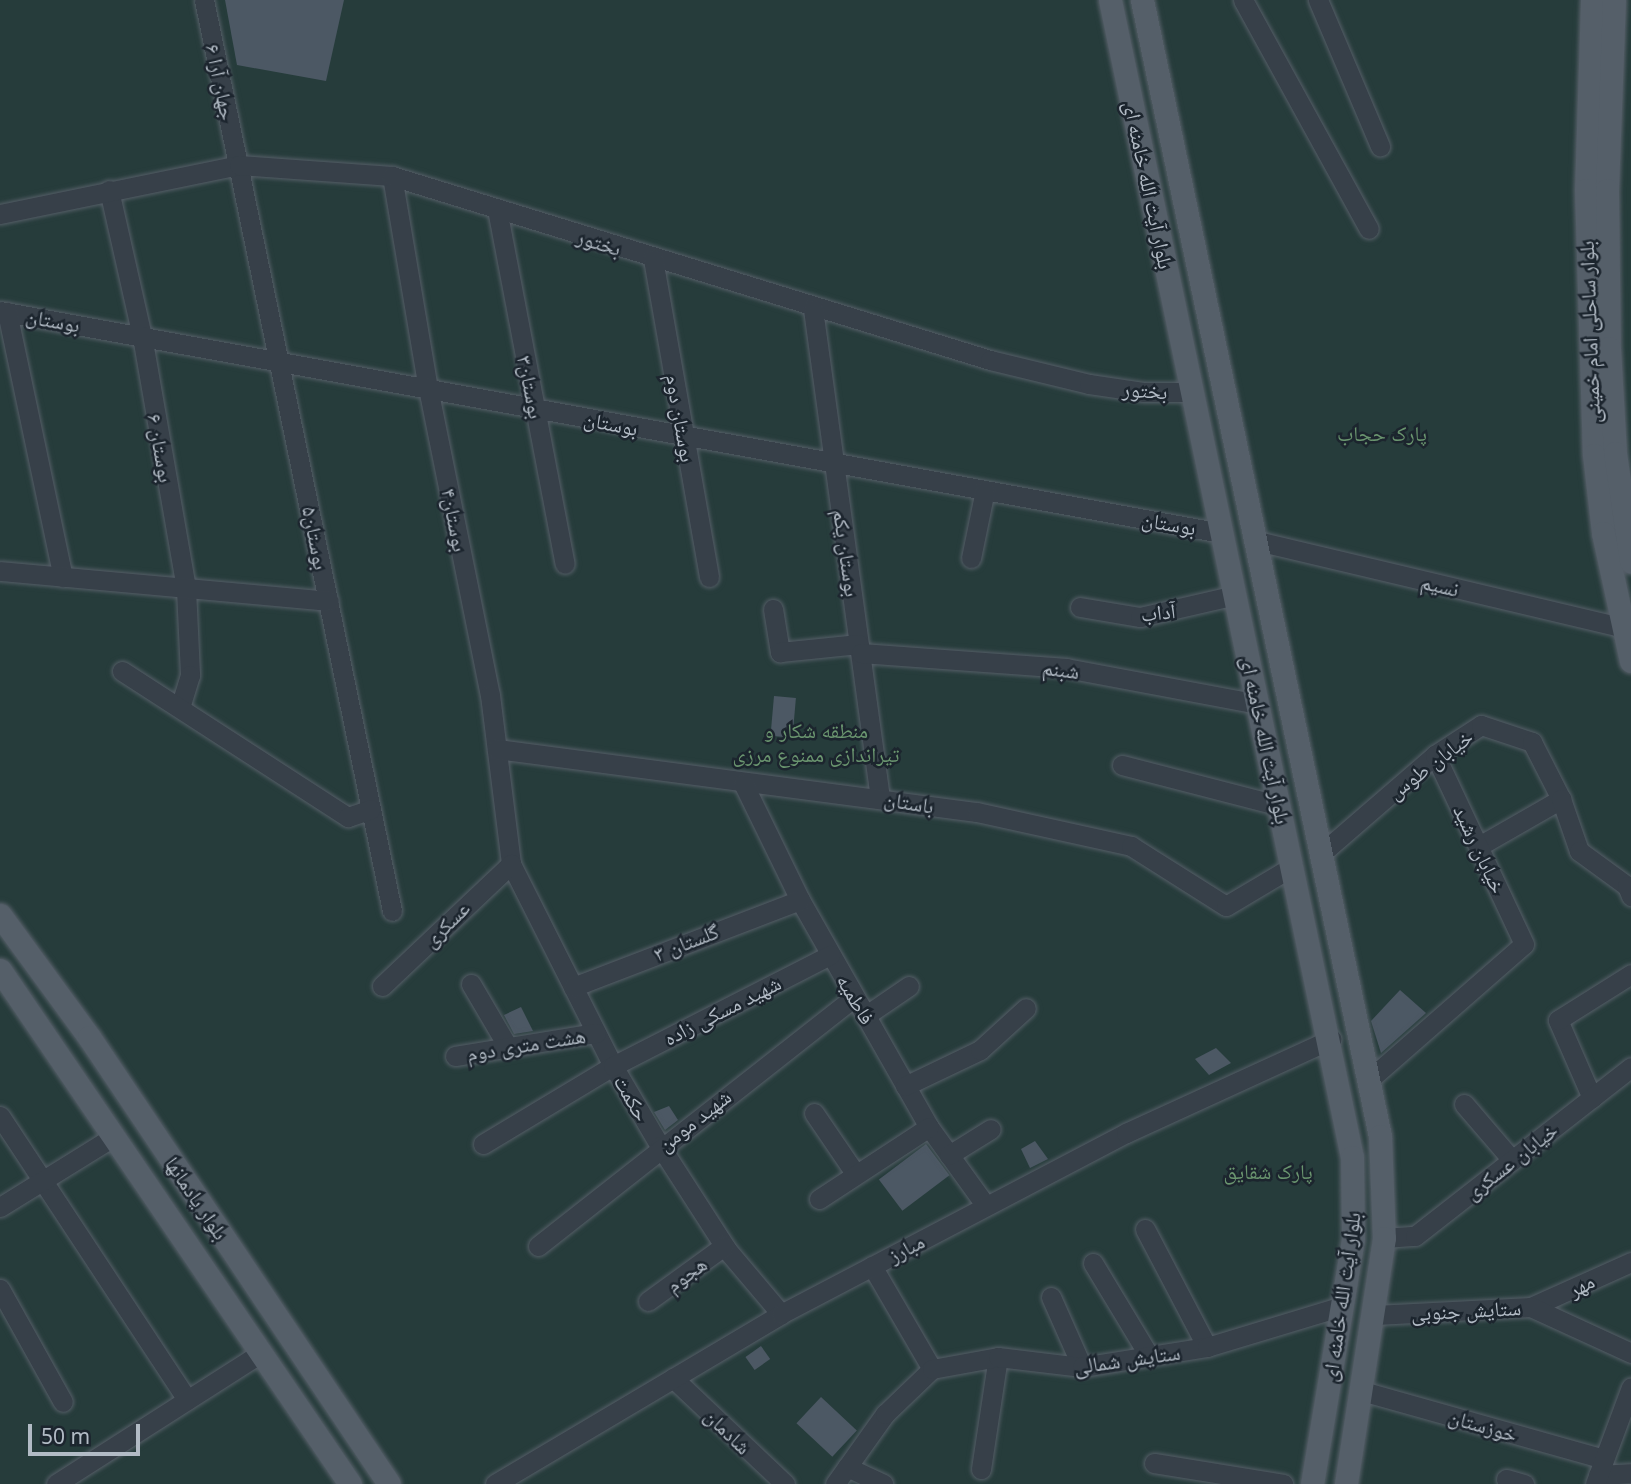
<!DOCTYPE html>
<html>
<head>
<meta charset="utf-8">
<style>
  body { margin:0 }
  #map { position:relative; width:1631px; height:1484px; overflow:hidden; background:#232f39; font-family:"Noto Sans","Noto Naskh Arabic",sans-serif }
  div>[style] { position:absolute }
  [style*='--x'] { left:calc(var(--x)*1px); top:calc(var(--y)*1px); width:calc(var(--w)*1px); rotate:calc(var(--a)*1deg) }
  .green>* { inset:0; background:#263c3b; transform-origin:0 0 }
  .building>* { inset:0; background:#4c5864; transform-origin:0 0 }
  .roads { filter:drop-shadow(0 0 2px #555e67) drop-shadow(0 0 2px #555e67) }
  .minor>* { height:19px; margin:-9.5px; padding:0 9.5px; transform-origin:9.5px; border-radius:9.5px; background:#374049 }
  .major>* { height:23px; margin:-11.5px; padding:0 11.5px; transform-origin:11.5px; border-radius:11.5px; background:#555f69 }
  span { translate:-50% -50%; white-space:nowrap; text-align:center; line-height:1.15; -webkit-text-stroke:5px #1c252e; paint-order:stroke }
  .street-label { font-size:21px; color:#b2bbc5 }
  .park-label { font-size:21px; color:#6a956f }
  .scale { position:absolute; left:28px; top:1424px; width:112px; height:32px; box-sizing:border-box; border:4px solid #b2bbc5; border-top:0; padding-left:9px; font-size:21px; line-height:24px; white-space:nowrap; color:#b2bbc5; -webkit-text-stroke:5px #1c252e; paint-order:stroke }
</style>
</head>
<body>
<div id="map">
  <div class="green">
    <div style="left:0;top:0;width:1631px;height:1484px"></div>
  </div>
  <div class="building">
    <div style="clip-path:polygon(225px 0,344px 0,326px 81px,237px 65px)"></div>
    <div style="left:774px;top:696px;width:22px;height:40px;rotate:5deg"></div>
    <div style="clip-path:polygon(1400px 990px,1426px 1013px,1381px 1053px,1371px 1021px)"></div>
    <div style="clip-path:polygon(521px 1007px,533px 1031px,514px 1034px,504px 1015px)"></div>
    <div style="clip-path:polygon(1216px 1048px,1231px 1063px,1209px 1075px,1195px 1059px)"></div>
    <div style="clip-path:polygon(669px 1106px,678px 1120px,665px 1130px,654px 1112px)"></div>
    <div style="clip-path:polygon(1035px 1141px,1048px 1159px,1030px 1168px,1021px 1149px)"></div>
    <div style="left:926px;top:1144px;width:39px;height:59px;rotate:53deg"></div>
    <div style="left:761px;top:1346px;width:16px;height:19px;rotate:55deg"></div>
    <div style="left:821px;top:1397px;width:49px;height:36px;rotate:43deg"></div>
  </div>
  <div class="roads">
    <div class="minor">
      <div style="--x:204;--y:0;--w:930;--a:78.34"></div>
      <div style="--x:1243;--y:0;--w:261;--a:61.2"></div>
      <div style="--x:1318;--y:0;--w:159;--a:67"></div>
      <div style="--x:392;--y:176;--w:215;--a:80.4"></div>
      <div style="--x:428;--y:388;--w:313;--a:78.6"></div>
      <div style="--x:490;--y:695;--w:170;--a:82.9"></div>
      <div style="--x:511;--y:864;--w:226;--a:63.2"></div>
      <div style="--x:613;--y:1066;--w:93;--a:59.6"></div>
      <div style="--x:660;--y:1146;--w:124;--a:57.2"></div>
      <div style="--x:727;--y:1250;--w:84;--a:49.8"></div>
      <div style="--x:109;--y:190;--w:150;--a:77.3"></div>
      <div style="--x:142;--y:336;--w:257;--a:80.1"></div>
      <div style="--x:186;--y:589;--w:86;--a:87.3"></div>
      <div style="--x:190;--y:675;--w:34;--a:107"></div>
      <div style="--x:497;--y:209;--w:361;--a:79.2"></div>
      <div style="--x:0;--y:214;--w:244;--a:-11.6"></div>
      <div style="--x:239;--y:165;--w:153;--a:4.1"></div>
      <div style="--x:392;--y:176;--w:626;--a:17.1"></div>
      <div style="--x:990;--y:360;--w:102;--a:13.6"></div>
      <div style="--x:1089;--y:384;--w:56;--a:8.3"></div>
      <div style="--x:1144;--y:392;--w:49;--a:0"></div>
      <div style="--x:653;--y:259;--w:323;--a:80"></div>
      <div style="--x:813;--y:309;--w:493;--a:82.2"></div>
      <div style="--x:0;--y:311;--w:1242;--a:10.3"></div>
      <div style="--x:7;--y:312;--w:271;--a:78.1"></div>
      <div style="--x:1257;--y:541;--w:377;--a:13.3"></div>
      <div style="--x:971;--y:558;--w:69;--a:-78.4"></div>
      <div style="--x:0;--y:571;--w:330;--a:5.2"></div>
      <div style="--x:1080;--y:607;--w:61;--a:9.5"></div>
      <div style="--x:1140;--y:617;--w:98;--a:-13"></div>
      <div style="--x:773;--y:609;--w:44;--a:80.8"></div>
      <div style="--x:780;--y:652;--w:79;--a:-5.8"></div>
      <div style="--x:861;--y:653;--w:206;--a:4.2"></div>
      <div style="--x:1066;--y:668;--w:195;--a:10.6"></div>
      <div style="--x:122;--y:671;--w:269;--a:32.9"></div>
      <div style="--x:348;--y:817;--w:24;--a:-19"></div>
      <div style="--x:497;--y:749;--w:484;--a:7.5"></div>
      <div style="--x:977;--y:812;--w:158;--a:12.4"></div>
      <div style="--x:1131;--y:846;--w:112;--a:32.3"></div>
      <div style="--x:1226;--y:906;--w:78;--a:-30.8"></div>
      <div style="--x:1122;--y:765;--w:163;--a:14.5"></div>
      <div style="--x:743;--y:783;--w:130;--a:64"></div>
      <div style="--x:800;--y:900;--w:261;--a:60.4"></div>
      <div style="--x:929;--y:1127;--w:97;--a:54.2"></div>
      <div style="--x:1479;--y:846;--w:95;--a:-29.8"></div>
      <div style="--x:1323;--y:852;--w:148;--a:-40.9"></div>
      <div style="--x:1435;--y:755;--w:55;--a:-33.1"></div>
      <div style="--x:1481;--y:725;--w:54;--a:18.4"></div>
      <div style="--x:1532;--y:742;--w:64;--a:63"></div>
      <div style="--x:1561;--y:799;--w:55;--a:70.9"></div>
      <div style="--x:1579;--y:851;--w:59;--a:36.1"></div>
      <div style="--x:1627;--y:886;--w:11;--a:68"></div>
      <div style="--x:471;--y:984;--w:73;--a:59.6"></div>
      <div style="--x:382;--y:986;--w:178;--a:-43.4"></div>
      <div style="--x:573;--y:987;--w:243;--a:-21"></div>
      <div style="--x:865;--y:1016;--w:53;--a:-34.3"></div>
      <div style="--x:455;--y:1056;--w:143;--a:-9.3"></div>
      <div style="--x:1371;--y:1078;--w:203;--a:-41.2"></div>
      <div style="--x:1524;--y:944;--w:209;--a:-115.2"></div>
      <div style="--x:905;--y:1086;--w:83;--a:-25.6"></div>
      <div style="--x:980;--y:1050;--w:62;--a:-42.4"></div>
      <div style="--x:1592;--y:1098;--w:85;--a:-113.6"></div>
      <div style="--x:1558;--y:1020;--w:86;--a:-32.2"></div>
      <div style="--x:1464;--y:1104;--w:74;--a:49.4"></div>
      <div style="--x:814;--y:1113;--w:73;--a:55.7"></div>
      <div style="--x:0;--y:1116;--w:340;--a:56.6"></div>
      <div style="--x:483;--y:1144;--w:152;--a:-31"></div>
      <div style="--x:613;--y:1066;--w:244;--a:-27.1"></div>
      <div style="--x:949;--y:1155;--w:49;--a:-31.8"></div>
      <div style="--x:819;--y:1199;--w:131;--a:-33.2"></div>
      <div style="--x:0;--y:1207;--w:133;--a:-31.8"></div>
      <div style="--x:1145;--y:1229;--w:133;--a:62.3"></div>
      <div style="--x:1384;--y:1238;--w:31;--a:-4"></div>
      <div style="--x:1415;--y:1236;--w:274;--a:-38"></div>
      <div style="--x:538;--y:1246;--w:402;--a:-38.2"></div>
      <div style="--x:1093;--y:1263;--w:109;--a:58.9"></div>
      <div style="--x:872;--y:1266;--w:119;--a:59.8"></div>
      <div style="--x:0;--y:1289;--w:129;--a:60.9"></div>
      <div style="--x:1051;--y:1297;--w:77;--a:66.1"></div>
      <div style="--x:648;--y:1301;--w:94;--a:-35.9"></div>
      <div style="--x:1531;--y:1307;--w:110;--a:-24.2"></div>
      <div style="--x:1375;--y:1315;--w:156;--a:-2.9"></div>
      <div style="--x:1531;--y:1307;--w:110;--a:24.7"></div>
      <div style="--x:673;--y:1378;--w:154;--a:43.4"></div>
      <div style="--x:1362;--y:1391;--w:251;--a:15.7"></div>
      <div style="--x:1154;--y:1463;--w:131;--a:9.2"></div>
      <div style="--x:847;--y:1467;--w:40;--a:25"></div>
      <div style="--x:981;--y:1469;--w:113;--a:-81.4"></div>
      <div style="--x:1598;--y:1475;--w:33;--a:-3"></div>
      <div style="--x:1506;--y:1479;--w:19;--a:16"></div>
      <div style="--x:56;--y:1484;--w:241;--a:-32.6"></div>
      <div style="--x:495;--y:1484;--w:333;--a:-30.7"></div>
      <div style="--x:781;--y:1314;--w:390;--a:-27.7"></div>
      <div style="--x:1126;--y:1133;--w:226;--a:-24.6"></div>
      <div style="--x:835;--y:1484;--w:86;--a:-54.5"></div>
      <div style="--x:885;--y:1414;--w:65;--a:-43.8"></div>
      <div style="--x:932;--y:1369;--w:67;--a:-10.3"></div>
      <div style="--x:998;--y:1357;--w:85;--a:6.8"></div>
      <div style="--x:1082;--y:1367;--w:127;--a:-9.1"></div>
      <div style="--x:1207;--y:1347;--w:142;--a:-16.8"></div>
      <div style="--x:1595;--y:1484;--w:103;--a:-69.6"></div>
    </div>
    <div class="major">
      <div style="--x:1110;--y:0;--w:1182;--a:78.19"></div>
      <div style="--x:1352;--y:1157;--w:82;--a:89.3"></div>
      <div style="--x:1353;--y:1239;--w:248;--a:99.5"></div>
      <div style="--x:1142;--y:0;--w:1161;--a:78.17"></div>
      <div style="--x:1380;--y:1136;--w:102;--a:87.8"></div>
      <div style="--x:1384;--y:1238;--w:249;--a:98.8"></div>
      <div style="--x:1592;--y:0;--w:190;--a:91.8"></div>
      <div style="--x:1586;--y:190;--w:265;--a:88.3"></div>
      <div style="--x:1594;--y:455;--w:79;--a:83.4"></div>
      <div style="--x:1603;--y:533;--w:131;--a:77.7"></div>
      <div style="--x:1614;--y:0;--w:190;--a:92.1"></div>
      <div style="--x:1607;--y:190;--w:158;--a:89.3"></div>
      <div style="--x:1609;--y:348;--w:105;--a:86.7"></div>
      <div style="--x:1615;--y:453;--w:110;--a:81.6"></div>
      <div style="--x:0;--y:915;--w:151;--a:53.9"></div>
      <div style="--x:89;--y:1037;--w:538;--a:56.13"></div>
      <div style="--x:0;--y:970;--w:622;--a:55.75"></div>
    </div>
  </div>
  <div class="street-label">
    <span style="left:221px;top:82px;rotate:78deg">جهان آرا ۶</span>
    <span style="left:1149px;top:185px;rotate:78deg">بلوار آیت الله خامنه ای</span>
    <span style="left:599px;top:242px;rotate:17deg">بختور</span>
    <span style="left:53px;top:320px;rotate:10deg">بوستان</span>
    <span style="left:1589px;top:332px;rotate:-92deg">بلوار ساحلی امام خمینی</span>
    <span style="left:531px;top:387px;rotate:79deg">بوستان۳</span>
    <span style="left:1145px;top:390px;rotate:4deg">بختور</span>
    <span style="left:681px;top:418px;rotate:80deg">بوستان دوم</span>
    <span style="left:611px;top:423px;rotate:11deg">بوستان</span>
    <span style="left:161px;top:448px;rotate:80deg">بوستان ۶</span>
    <span style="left:455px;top:520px;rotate:79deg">بوستان۴</span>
    <span style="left:1169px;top:523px;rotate:10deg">بوستان</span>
    <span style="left:316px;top:538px;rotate:79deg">بوستان۵</span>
    <span style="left:847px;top:553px;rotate:82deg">بوستان یکم</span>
    <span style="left:1440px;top:585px;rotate:13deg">نسیم</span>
    <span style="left:1158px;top:612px;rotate:-6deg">آداب</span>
    <span style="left:1061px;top:669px;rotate:7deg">شبنم</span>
    <span style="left:1266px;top:740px;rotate:78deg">بلوار آیت الله خامنه ای</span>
    <span style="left:1430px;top:764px;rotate:-37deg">خیابان طوس</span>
    <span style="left:909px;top:802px;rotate:9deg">باستان</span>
    <span style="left:1480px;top:849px;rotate:65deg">خیابان رشید</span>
    <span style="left:446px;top:924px;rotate:-45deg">عسکری</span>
    <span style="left:686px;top:942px;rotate:-21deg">گلستان ۳</span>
    <span style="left:856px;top:999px;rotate:60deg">فاطمیه</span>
    <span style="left:722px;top:1010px;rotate:-27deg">شهید مسکی زاده</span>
    <span style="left:526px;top:1044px;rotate:-9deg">هشت متری دوم</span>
    <span style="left:632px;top:1098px;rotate:60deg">حکمت</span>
    <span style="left:694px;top:1120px;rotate:-38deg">شهید مومن</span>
    <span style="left:1511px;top:1161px;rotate:-38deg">خیابان عسکری</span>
    <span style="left:197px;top:1198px;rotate:56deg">بلوار یادمانها</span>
    <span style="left:906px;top:1248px;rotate:-28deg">مبارز</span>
    <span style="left:686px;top:1274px;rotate:-36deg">هجوم</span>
    <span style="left:1581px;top:1285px;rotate:-28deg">مهر</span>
    <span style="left:1341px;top:1297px;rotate:-82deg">بلوار آیت الله خامنه ای</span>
    <span style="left:1466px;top:1310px;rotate:-3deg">ستایش جنوبی</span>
    <span style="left:1127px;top:1359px;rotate:-8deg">ستایش شمالی</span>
    <span style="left:1483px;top:1425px;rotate:16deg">خوزستان</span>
    <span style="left:728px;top:1431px;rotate:44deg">شادمان</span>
  </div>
  <div class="park-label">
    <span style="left:1382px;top:433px">پارک حجاب</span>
    <span style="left:816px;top:742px">منطقه شکار و<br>تیراندازی ممنوع مرزی</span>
    <span style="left:1268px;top:1171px">پارک شقایق</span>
  </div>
  <div class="scale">50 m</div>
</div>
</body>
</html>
